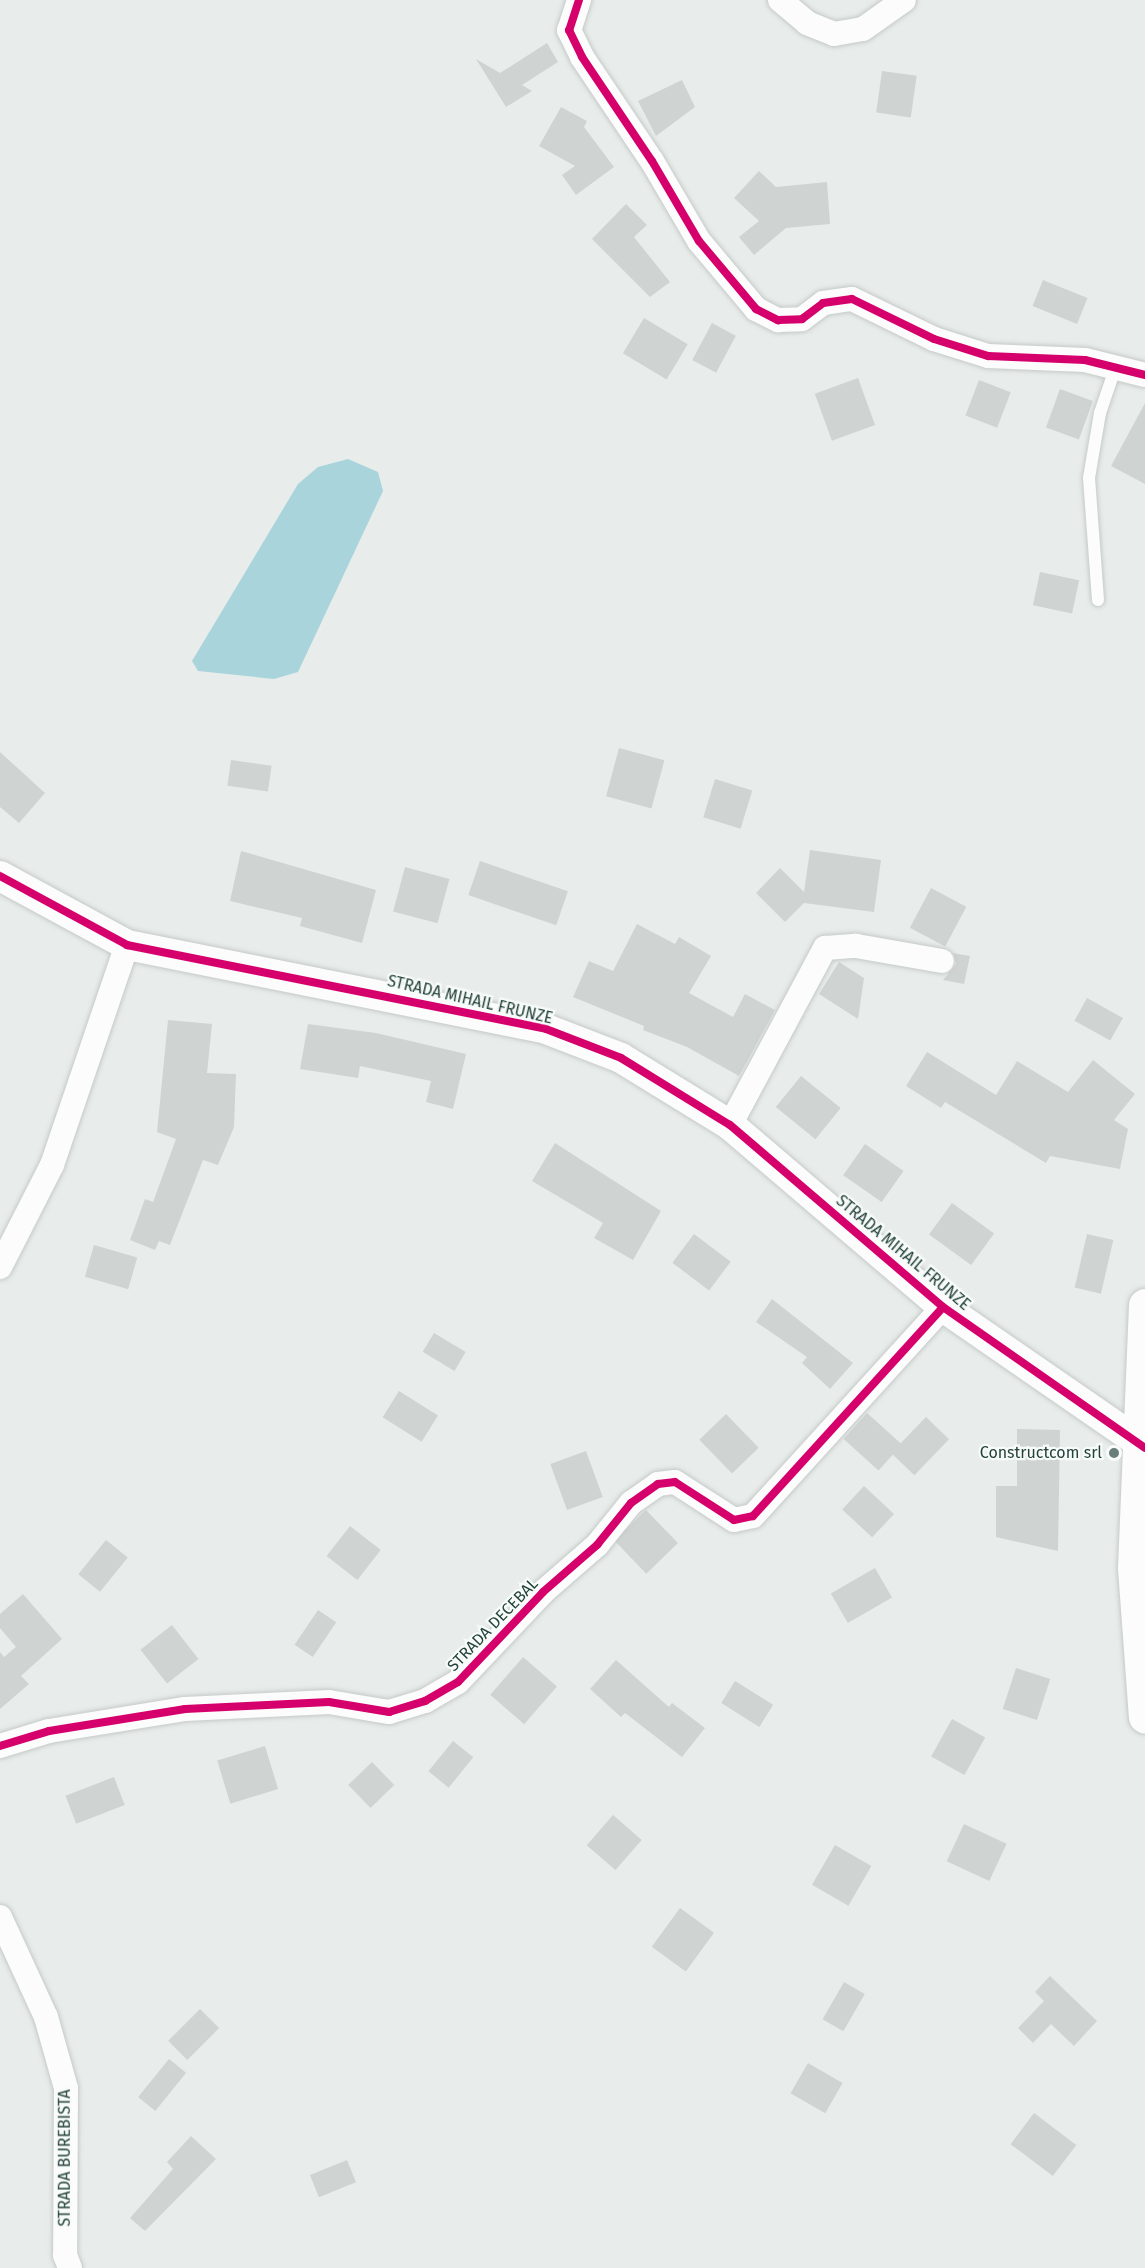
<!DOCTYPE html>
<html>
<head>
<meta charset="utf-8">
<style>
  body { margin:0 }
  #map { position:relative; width:1145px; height:2268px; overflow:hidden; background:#e8edeb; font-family:"Fira Sans",sans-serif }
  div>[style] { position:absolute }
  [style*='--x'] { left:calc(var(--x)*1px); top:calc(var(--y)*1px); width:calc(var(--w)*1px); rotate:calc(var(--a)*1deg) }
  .water>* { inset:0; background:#a9d4db }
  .building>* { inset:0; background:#cfd4d2; transform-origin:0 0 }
  .roads { filter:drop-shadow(0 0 2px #c5cac8) drop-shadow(0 0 2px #c5cac8) }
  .service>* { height:12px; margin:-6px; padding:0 6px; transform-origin:6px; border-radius:6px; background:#fcfcfc }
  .minor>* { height:24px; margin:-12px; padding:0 12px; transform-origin:12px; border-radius:12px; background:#fcfcfc }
  .tertiary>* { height:30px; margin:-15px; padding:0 15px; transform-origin:15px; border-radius:15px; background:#fcfcfc }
  .secondary>* { height:33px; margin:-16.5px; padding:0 16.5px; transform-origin:16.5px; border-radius:16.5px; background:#fcfcfc }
  .cycleway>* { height:8px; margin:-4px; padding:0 4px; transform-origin:4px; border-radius:4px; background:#d6006c }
  .dots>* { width:16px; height:16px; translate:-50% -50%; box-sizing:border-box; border:3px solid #f7fbf9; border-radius:50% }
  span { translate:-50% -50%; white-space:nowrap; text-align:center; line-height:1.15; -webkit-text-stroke:4.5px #f7fbf9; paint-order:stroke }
  .street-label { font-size:16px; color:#24423a }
  .poi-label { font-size:16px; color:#24423a }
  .right { translate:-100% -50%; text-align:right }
</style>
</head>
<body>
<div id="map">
  <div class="water">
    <div style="clip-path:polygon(348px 459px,378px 472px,383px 491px,298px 672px,274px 679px,198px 671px,192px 661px,298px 484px,318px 467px)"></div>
  </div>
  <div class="building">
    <div style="clip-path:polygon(547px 43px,558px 62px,522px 85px,532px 91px,506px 107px,476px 59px,500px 73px)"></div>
    <div style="left:882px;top:71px;width:35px;height:42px;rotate:8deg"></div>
    <div style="clip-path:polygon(682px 80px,695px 107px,656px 136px,638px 101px)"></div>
    <div style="clip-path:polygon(561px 107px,587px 121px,584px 127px,614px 167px,576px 195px,562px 175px,575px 166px,539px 146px)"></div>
    <div style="clip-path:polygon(759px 171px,776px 187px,827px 182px,830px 224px,786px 228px,754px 255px,739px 237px,759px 221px,734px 198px)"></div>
    <div style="clip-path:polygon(626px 204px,647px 225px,634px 237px,670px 282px,650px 297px,592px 239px)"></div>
    <div style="left:1043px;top:280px;width:48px;height:28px;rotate:22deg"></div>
    <div style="left:644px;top:318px;width:51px;height:41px;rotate:31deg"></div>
    <div style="left:712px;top:323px;width:27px;height:42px;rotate:28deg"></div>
    <div style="left:858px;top:378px;width:50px;height:46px;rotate:70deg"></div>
    <div style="left:979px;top:380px;width:34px;height:38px;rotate:21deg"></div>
    <div style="left:1060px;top:389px;width:35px;height:41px;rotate:20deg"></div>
    <div style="clip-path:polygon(1145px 403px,1145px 484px,1111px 466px)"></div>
    <div style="left:1040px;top:572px;width:40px;height:34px;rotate:12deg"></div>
    <div style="left:619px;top:748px;width:47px;height:50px;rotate:15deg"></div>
    <div style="clip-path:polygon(0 752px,45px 793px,19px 823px,0 807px)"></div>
    <div style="left:231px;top:760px;width:41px;height:26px;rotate:8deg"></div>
    <div style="left:715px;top:779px;width:39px;height:40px;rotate:17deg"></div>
    <div style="clip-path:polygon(810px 850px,881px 860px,874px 912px,804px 903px,785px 922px,756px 893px,780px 868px,804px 892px)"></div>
    <div style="clip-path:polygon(241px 851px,376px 890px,362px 943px,300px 926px,302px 918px,230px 901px)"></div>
    <div style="left:480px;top:861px;width:93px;height:36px;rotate:19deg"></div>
    <div style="left:405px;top:867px;width:46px;height:46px;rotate:15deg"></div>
    <div style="left:931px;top:888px;width:40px;height:45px;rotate:28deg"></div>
    <div style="clip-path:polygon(637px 924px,675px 944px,679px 937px,711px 956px,689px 993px,733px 1017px,745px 994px,775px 1010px,739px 1076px,687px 1047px,643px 1030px,644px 1026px,573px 997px,589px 961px,613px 971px)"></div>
    <div style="clip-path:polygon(953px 953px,970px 956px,964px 984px,943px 980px,956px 964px)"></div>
    <div style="clip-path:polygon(839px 962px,864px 978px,858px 1019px,819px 994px)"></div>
    <div style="left:1087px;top:998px;width:41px;height:26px;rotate:29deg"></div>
    <div style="clip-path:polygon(168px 1020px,212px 1024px,207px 1073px,236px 1074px,234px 1127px,218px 1165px,203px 1160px,170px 1245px,159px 1241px,155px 1250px,130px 1240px,145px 1199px,153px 1202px,176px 1139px,157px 1132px)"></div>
    <div style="clip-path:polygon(308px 1024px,376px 1033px,466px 1054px,453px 1109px,426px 1102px,431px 1081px,360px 1066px,358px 1078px,300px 1069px)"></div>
    <div style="clip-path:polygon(927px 1052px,996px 1095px,1017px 1061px,1068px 1092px,1093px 1060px,1135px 1094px,1114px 1120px,1128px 1129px,1120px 1169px,1050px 1156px,1046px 1163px,945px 1102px,941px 1108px,906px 1086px)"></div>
    <div style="left:801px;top:1076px;width:51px;height:40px;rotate:39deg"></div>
    <div style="clip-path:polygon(555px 1143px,661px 1211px,633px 1260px,594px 1238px,603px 1223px,532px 1181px)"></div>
    <div style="left:865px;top:1144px;width:47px;height:38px;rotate:35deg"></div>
    <div style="left:952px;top:1203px;width:52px;height:39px;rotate:36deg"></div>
    <div style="left:694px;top:1234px;width:46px;height:36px;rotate:37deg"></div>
    <div style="left:1087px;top:1234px;width:27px;height:55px;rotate:13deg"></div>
    <div style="left:94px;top:1245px;width:45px;height:33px;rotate:16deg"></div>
    <div style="clip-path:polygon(772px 1299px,853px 1363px,830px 1389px,802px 1363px,807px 1357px,756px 1322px)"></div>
    <div style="left:434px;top:1333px;width:37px;height:22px;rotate:31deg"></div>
    <div style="left:399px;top:1391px;width:46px;height:31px;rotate:32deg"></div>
    <div style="left:867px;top:1413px;width:47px;height:35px;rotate:42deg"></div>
    <div style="left:726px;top:1414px;width:47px;height:37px;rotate:46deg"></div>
    <div style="left:926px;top:1417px;width:32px;height:50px;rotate:44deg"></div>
    <div style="clip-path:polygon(1017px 1429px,1060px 1430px,1058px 1551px,996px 1537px,996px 1486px,1017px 1486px)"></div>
    <div style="left:586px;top:1451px;width:49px;height:38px;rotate:70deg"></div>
    <div style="left:864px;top:1486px;width:41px;height:32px;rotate:43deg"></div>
    <div style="left:646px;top:1510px;width:46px;height:44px;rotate:46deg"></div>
    <div style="left:350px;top:1526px;width:39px;height:38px;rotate:38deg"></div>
    <div style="left:106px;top:1540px;width:28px;height:44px;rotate:39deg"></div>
    <div style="left:875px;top:1568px;width:34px;height:51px;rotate:60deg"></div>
    <div style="clip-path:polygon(23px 1594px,62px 1639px,21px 1676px,29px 1684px,0 1709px,0 1652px,4px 1657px,16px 1647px,0 1628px,0 1614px)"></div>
    <div style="left:318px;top:1610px;width:22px;height:42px;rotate:34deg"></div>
    <div style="left:172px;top:1625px;width:43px;height:40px;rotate:52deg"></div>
    <div style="left:523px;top:1657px;width:45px;height:50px;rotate:41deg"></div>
    <div style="clip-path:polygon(616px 1660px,669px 1707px,672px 1703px,705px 1728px,682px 1757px,625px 1713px,621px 1717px,590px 1689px)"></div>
    <div style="left:1016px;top:1668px;width:36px;height:43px;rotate:18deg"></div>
    <div style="left:735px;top:1681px;width:45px;height:26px;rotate:32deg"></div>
    <div style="left:952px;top:1719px;width:38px;height:43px;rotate:29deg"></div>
    <div style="left:453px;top:1741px;width:26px;height:39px;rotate:39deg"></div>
    <div style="left:265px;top:1746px;width:45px;height:50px;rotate:73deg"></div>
    <div style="left:372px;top:1762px;width:32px;height:33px;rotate:46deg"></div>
    <div style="left:114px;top:1777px;width:30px;height:52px;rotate:69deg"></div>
    <div style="left:613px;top:1815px;width:38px;height:40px;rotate:41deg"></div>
    <div style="left:964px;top:1824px;width:47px;height:41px;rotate:25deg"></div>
    <div style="left:835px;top:1845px;width:42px;height:46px;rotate:30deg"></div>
    <div style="left:680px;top:1908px;width:42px;height:48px;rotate:36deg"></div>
    <div style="clip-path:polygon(1050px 1976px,1097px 2021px,1074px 2046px,1051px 2024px,1033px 2043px,1018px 2028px,1044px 2001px,1035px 1992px)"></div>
    <div style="left:844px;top:1982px;width:24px;height:43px;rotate:30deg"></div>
    <div style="left:200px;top:2009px;width:27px;height:45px;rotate:45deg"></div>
    <div style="left:169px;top:2059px;width:22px;height:49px;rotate:39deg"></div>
    <div style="left:808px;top:2063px;width:40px;height:35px;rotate:30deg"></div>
    <div style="left:1034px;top:2113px;width:53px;height:39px;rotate:37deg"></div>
    <div style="clip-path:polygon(191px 2136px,216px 2159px,145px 2231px,130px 2218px,173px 2169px,167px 2162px)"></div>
    <div style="left:347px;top:2160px;width:24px;height:40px;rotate:68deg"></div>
  </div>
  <div class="roads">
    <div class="service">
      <div style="--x:1098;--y:600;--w:122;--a:-94.2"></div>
      <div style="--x:1089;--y:478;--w:66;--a:-80.4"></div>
      <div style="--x:1100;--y:413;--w:50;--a:-71.2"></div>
    </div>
    <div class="minor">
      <div style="--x:579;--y:0;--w:32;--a:108"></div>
      <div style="--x:569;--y:30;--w:30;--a:64"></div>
      <div style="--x:582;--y:57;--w:125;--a:56.1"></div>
      <div style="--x:652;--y:161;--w:93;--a:59.6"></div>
      <div style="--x:699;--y:241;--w:89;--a:50"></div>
      <div style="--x:756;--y:309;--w:25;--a:27"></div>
      <div style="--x:778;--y:320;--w:24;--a:-2"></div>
      <div style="--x:802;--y:319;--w:26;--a:-37"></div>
      <div style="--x:823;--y:303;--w:29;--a:-8"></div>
      <div style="--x:852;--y:299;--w:91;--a:26"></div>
      <div style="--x:934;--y:339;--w:57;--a:17.5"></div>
      <div style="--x:988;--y:356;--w:97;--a:2.4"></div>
      <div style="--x:1085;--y:360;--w:62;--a:14"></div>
      <div style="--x:780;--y:0;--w:35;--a:40"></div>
      <div style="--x:807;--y:23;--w:29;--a:22"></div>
      <div style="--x:834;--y:34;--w:29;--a:-10"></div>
      <div style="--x:863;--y:29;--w:50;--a:-35.3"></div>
      <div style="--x:730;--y:1125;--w:201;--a:-61.8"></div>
      <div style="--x:825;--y:948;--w:31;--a:-4"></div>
      <div style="--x:856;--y:946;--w:87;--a:9.9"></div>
      <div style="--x:0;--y:1267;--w:114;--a:-63"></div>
      <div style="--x:52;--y:1165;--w:232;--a:-71.2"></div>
      <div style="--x:0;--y:1746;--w:51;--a:-17"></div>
      <div style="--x:49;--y:1731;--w:138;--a:-9.2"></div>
      <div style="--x:185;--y:1709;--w:144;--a:-2.8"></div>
      <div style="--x:329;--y:1702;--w:61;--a:9.5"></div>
      <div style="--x:389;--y:1712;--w:38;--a:-17"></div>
      <div style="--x:425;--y:1701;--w:38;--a:-30"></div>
      <div style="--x:458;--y:1682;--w:124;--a:-46.6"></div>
      <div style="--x:543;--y:1592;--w:72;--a:-41"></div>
      <div style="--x:597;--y:1545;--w:54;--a:-51"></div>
      <div style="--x:631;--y:1503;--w:33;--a:-35"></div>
      <div style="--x:658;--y:1484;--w:17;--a:-7"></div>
      <div style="--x:675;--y:1482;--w:70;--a:32.8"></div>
      <div style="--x:734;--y:1520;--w:19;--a:-12"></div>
      <div style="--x:753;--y:1516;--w:282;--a:-47.7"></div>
      <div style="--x:0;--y:1917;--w:110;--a:65.3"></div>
      <div style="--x:46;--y:2017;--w:74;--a:74.3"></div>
      <div style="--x:66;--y:2088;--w:167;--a:90.3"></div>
      <div style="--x:65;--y:2255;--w:14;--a:69"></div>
    </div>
    <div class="tertiary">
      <div style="--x:0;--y:876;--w:145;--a:28.5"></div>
      <div style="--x:127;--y:945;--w:427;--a:11.3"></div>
      <div style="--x:546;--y:1029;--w:80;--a:21.1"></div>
      <div style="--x:621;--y:1058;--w:128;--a:31.6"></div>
      <div style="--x:730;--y:1125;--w:280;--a:40.5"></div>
      <div style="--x:943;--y:1307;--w:236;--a:34.6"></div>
    </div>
    <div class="secondary">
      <div style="--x:1145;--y:1305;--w:263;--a:92.4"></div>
      <div style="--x:1134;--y:1568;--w:149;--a:85.8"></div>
    </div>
  </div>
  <div class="cycleway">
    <div style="--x:579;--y:0;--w:32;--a:108"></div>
    <div style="--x:569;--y:30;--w:30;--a:64"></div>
    <div style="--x:582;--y:57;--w:125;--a:56.1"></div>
    <div style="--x:652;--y:161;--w:93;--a:59.6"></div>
    <div style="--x:699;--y:241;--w:89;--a:50"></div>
    <div style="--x:756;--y:309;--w:25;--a:27"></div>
    <div style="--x:778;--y:320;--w:24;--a:-2"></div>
    <div style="--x:802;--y:319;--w:26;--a:-37"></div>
    <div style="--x:823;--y:303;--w:29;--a:-8"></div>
    <div style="--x:852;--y:299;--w:91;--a:26"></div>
    <div style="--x:934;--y:339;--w:57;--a:17.5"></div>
    <div style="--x:988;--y:356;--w:97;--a:2.4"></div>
    <div style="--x:1085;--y:360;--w:62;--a:14"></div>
    <div style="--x:0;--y:876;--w:145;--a:28.5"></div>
    <div style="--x:127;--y:945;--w:427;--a:11.3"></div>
    <div style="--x:546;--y:1029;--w:80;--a:21.1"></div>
    <div style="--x:621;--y:1058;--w:128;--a:31.6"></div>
    <div style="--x:730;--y:1125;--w:280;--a:40.5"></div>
    <div style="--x:943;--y:1307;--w:246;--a:34.9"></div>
    <div style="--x:0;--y:1746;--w:51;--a:-17"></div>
    <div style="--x:49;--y:1731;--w:138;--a:-9.2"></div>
    <div style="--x:185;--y:1709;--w:144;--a:-2.8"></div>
    <div style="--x:329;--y:1702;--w:61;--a:9.5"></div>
    <div style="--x:389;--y:1712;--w:38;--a:-17"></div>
    <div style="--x:425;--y:1701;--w:38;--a:-30"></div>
    <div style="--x:458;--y:1682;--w:124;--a:-46.6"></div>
    <div style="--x:543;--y:1592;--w:72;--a:-41"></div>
    <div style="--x:597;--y:1545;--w:54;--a:-51"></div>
    <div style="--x:631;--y:1503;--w:33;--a:-35"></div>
    <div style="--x:658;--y:1484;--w:17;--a:-7"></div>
    <div style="--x:675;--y:1482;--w:70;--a:32.8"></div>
    <div style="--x:734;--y:1520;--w:19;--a:-12"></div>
    <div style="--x:753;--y:1516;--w:282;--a:-47.7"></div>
  </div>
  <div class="dots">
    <div style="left:1114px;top:1453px;background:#697e78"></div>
  </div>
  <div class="street-label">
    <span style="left:470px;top:1000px;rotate:13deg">STRADA MIHAIL FRUNZE</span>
    <span style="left:903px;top:1253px;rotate:40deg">STRADA MIHAIL FRUNZE</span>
    <span style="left:493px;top:1625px;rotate:-46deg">STRADA DECEBAL</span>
    <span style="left:65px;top:2158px;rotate:-90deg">STRADA BUREBISTA</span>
  </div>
  <div class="poi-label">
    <span class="right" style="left:1102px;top:1453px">Constructcom srl</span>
  </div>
</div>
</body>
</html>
